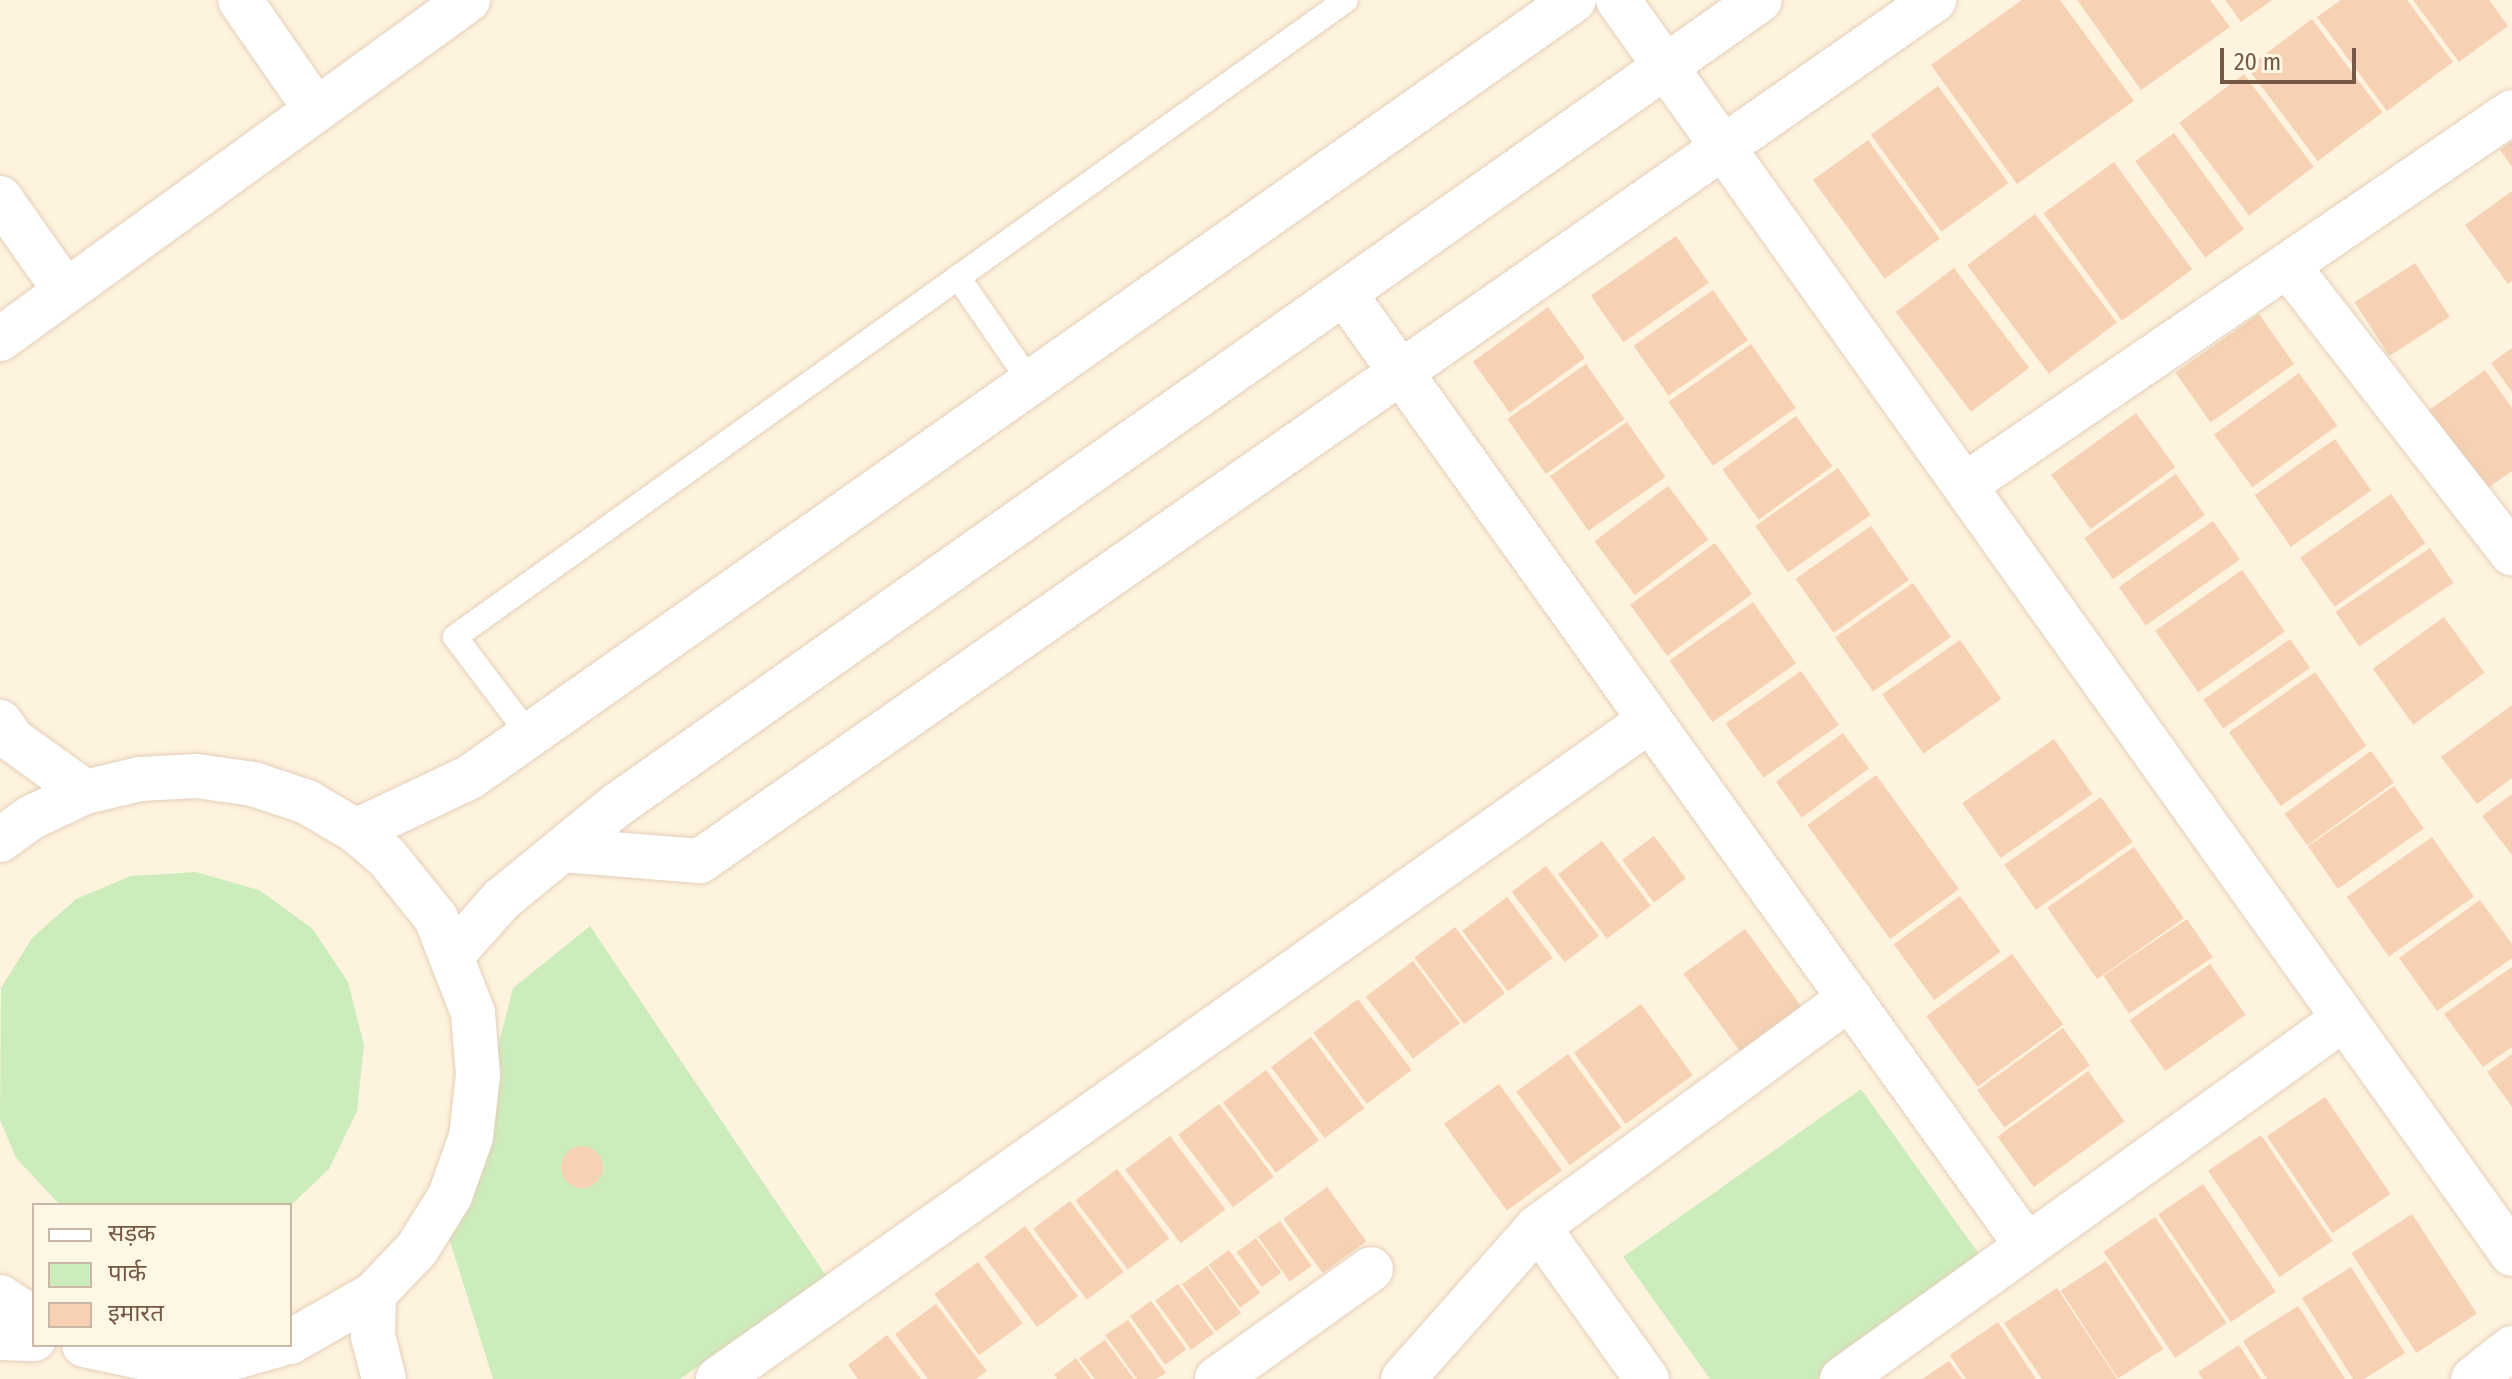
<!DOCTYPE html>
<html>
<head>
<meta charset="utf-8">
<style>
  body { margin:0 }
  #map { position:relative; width:2512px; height:1379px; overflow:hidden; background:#fef3de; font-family:"Fira Sans Condensed","Noto Sans Devanagari",sans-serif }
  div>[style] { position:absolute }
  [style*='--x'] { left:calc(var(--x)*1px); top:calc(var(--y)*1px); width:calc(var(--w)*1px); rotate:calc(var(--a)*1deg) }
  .green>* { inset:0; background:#cdecbc }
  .building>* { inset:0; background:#f6d1b3; transform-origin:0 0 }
  .round { border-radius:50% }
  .roads { filter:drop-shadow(0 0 2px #e3cfba) drop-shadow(0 0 2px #e3cfba) }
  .lane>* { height:24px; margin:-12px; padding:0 12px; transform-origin:12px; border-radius:12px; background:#fff }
  .street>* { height:44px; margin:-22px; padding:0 22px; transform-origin:22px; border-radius:22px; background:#fff }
  .secondary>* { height:44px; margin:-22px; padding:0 22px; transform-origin:22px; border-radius:22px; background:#fff }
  span { translate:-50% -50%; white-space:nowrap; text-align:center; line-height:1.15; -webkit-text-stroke:7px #fff7e6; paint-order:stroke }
  .legend { position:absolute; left:32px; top:1203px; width:260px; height:144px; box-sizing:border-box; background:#fff7e6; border:2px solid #c8b8a5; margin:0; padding:10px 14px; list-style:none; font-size:24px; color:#765944 }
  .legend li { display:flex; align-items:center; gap:16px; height:40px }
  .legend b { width:40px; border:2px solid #c8b8a5 }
  .scale { position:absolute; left:2220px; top:48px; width:136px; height:36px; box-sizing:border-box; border:4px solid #765944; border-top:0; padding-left:10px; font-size:24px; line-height:28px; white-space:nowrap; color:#765944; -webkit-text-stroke:6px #fff7e6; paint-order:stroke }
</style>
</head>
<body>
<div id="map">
  <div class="green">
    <div style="clip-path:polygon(196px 872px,259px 890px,312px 928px,348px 982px,364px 1045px,357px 1111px,329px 1169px,290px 1206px,60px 1205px,16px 1158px,0 1120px,1px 988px,32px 938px,76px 899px,131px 876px)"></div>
    <div style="clip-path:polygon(590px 926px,827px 1277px,680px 1379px,493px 1379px,449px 1238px,513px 988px)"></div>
    <div style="clip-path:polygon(1861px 1089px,1984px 1261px,1817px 1379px,1710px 1379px,1623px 1257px)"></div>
  </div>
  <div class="building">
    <div style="clip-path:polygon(2022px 0,2060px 0,2134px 101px,2017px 184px,1931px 65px)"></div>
    <div style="clip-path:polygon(2077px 0,2210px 0,2230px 27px,2141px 90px)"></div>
    <div style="clip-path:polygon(2225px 0,2272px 0,2241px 22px)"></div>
    <div style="clip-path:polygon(2341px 0,2407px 0,2453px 62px,2387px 111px,2317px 17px)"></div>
    <div style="clip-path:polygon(2413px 0,2489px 0,2508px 26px,2459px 62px)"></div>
    <div style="left:2312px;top:19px;width:117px;height:81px;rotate:53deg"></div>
    <div style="left:2244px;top:74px;width:116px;height:81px;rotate:53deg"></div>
    <div style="left:1938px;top:86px;width:120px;height:83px;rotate:54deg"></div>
    <div style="left:2174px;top:133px;width:119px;height:48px;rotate:54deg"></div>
    <div style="left:1868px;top:140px;width:122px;height:68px;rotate:54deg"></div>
    <div style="clip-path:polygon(2512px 141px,2512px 167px,2500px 150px)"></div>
    <div style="left:2114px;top:162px;width:133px;height:87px;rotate:54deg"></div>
    <div style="clip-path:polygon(2512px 191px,2512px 281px,2508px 284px,2465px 225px)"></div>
    <div style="left:2035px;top:214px;width:136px;height:85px;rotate:53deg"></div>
    <div style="left:1676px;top:236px;width:57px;height:104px;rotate:55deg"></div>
    <div style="left:2415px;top:263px;width:64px;height:72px;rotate:57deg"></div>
    <div style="left:1954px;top:268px;width:125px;height:73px;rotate:53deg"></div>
    <div style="left:1713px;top:290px;width:61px;height:97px;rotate:55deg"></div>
    <div style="left:1548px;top:307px;width:63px;height:93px;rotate:54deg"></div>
    <div style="left:2259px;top:314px;width:61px;height:102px;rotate:55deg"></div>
    <div style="left:1751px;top:344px;width:78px;height:101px;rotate:55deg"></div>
    <div style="clip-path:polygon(2512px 348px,2512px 392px,2491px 363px)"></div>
    <div style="left:1586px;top:364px;width:67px;height:96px;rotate:55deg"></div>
    <div style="clip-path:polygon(2485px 370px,2512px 408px,2512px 471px,2485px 490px,2428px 411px)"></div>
    <div style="left:2299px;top:373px;width:65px;height:105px;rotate:54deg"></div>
    <div style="left:2136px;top:413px;width:67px;height:105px;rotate:54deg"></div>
    <div style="left:1796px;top:416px;width:62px;height:91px;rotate:54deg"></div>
    <div style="left:1627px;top:422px;width:67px;height:94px;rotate:55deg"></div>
    <div style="left:2335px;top:439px;width:63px;height:98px;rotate:55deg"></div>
    <div style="left:1838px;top:468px;width:57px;height:101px;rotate:55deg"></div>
    <div style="left:2176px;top:474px;width:50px;height:112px;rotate:55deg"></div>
    <div style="left:1668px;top:486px;width:67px;height:92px;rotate:53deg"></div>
    <div style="left:2391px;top:494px;width:60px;height:111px;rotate:55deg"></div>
    <div style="left:2213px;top:521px;width:47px;height:115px;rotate:55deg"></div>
    <div style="left:1871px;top:526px;width:66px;height:92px;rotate:55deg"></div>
    <div style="left:1715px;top:543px;width:63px;height:105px;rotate:54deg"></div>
    <div style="left:2430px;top:548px;width:42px;height:114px;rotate:56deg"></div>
    <div style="left:2242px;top:570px;width:75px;height:106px;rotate:55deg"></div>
    <div style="left:1913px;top:583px;width:66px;height:95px;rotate:55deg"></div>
    <div style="left:1753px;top:602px;width:75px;height:102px;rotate:55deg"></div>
    <div style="left:2444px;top:617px;width:69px;height:88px;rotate:54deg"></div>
    <div style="left:2290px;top:639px;width:35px;height:106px;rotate:55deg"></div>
    <div style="left:1960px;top:640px;width:72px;height:95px;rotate:55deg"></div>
    <div style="left:1801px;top:671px;width:66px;height:92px;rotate:55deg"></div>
    <div style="left:2315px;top:672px;width:90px;height:105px;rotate:55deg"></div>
    <div style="clip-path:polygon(2512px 705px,2512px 778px,2477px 804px,2441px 757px)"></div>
    <div style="left:1843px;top:733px;width:44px;height:83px;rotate:54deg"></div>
    <div style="left:2054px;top:739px;width:67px;height:112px;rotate:55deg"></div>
    <div style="left:2371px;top:751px;width:39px;height:107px;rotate:54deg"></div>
    <div style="left:1876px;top:775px;width:141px;height:85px;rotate:54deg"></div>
    <div style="left:2394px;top:786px;width:52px;height:105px;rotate:55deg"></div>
    <div style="clip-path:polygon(2512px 794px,2512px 855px,2482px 816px)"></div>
    <div style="left:2101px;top:797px;width:55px;height:118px;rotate:55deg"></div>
    <div style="left:1654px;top:836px;width:53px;height:40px;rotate:53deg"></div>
    <div style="left:2432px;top:837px;width:73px;height:104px;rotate:55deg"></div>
    <div style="left:1602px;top:841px;width:81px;height:55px;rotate:53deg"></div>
    <div style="left:2134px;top:847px;width:87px;height:106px;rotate:55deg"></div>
    <div style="left:1546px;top:866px;width:88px;height:43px;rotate:53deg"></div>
    <div style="left:1960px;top:896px;width:69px;height:82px;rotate:54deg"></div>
    <div style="left:1507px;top:897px;width:76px;height:56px;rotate:53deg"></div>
    <div style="clip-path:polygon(2480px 900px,2512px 944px,2512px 958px,2437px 1011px,2399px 958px)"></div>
    <div style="left:2187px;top:919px;width:46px;height:101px;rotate:56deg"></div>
    <div style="left:1455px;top:927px;width:83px;height:51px;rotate:53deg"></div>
    <div style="left:1745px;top:929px;width:102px;height:76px;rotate:54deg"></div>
    <div style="left:2012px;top:954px;width:87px;height:106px;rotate:54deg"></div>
    <div style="left:1413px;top:961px;width:78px;height:59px;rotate:53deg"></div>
    <div style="left:2210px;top:964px;width:62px;height:98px;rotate:55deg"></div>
    <div style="clip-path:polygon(2512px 967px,2512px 1047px,2483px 1067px,2444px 1014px)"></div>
    <div style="left:1358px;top:999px;width:89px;height:56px;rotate:53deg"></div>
    <div style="left:1641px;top:1004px;width:88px;height:83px;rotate:54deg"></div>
    <div style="left:2063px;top:1028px;width:46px;height:106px;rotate:54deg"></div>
    <div style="left:1311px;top:1037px;width:89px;height:50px;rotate:53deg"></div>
    <div style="left:1568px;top:1054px;width:91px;height:64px;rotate:54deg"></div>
    <div style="clip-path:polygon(2512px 1054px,2512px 1107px,2487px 1072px)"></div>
    <div style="left:1266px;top:1070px;width:88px;height:54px;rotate:53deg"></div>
    <div style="left:2088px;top:1071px;width:62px;height:112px;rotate:54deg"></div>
    <div style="left:1499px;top:1084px;width:107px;height:68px;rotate:54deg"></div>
    <div style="left:2325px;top:1097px;width:117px;height:70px;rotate:56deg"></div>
    <div style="left:1219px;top:1104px;width:91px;height:51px;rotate:53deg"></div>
    <div style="left:2261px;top:1135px;width:128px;height:64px;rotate:56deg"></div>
    <div style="left:1170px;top:1136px;width:92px;height:56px;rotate:53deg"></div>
    <div class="round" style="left:561px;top:1146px;width:42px;height:42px"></div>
    <div style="left:1117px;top:1169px;width:87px;height:52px;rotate:53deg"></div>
    <div style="left:2203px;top:1184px;width:130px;height:54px;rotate:56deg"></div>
    <div style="left:1327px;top:1187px;width:67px;height:54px;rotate:54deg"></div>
    <div style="left:1070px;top:1201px;width:89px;height:46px;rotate:53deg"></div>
    <div style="left:2412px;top:1214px;width:119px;height:72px;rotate:57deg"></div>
    <div style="left:2155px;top:1217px;width:128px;height:62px;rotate:56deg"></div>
    <div style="left:1280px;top:1221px;width:55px;height:27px;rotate:55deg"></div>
    <div style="left:1025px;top:1226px;width:88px;height:51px;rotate:53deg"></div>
    <div style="left:1256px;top:1238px;width:43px;height:24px;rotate:54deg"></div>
    <div style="left:1229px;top:1250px;width:53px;height:25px;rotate:54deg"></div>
    <div style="left:2106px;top:1261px;width:105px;height:54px;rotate:57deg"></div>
    <div style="left:978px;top:1262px;width:76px;height:54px;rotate:54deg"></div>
    <div style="left:1207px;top:1266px;width:58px;height:31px;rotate:54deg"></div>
    <div style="clip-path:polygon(2351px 1267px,2405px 1353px,2364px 1379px,2353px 1379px,2302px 1298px)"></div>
    <div style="left:1178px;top:1284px;width:61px;height:28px;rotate:54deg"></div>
    <div style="clip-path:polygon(2057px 1288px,2117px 1379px,2042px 1379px,2004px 1323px)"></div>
    <div style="left:1151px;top:1301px;width:60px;height:26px;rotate:54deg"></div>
    <div style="clip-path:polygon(936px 1304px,987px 1371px,976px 1379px,928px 1379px,895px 1334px)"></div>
    <div style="clip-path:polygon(2298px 1306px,2345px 1379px,2267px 1379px,2243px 1341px)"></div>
    <div style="clip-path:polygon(1128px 1320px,1166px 1373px,1156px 1379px,1137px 1379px,1105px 1335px)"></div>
    <div style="clip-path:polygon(1998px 1322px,2036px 1379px,1966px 1379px,1950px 1355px)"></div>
    <div style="clip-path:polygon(887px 1335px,921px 1379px,858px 1379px,848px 1365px)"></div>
    <div style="clip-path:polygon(1105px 1340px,1134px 1379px,1095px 1379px,1079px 1358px)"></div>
    <div style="clip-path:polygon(2239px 1345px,2261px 1379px,2203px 1379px,2198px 1372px)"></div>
    <div style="clip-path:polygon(1076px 1358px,1091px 1379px,1057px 1379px,1054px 1375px)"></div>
    <div style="clip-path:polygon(1949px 1361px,1962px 1379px,1922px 1379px)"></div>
  </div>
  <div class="roads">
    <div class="lane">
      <div style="--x:958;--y:277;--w:132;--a:55.5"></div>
      <div style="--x:530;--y:736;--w:124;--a:-127.1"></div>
      <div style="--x:455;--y:637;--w:1095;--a:-35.56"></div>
    </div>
    <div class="street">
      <div style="--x:240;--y:0;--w:130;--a:55.3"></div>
      <div style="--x:0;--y:198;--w:111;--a:54.9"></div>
      <div style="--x:2289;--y:267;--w:363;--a:52.1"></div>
      <div style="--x:1344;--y:293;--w:1169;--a:54.37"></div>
      <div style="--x:0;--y:339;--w:578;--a:-35.92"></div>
      <div style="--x:1965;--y:485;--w:662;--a:-34.29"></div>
      <div style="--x:563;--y:850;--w:137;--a:4.6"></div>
      <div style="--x:700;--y:861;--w:1505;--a:-34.9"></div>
      <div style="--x:1538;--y:1227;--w:187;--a:54.4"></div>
      <div style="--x:718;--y:1379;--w:1141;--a:-35.26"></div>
      <div style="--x:1217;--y:1379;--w:189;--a:-35.5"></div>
      <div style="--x:1403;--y:1379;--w:203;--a:-48.4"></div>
      <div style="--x:1538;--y:1227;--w:387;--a:-36.3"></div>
      <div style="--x:1842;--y:1379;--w:616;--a:-35.68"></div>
      <div style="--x:2473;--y:1379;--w:50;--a:-38.5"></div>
    </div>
    <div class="secondary">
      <div style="--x:1618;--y:0;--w:1540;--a:54.51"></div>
      <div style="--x:0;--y:722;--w:22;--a:54"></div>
      <div style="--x:13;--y:740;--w:89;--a:35.8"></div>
      <div style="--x:356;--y:831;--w:126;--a:-25.3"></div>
      <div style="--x:470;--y:777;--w:1350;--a:-35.14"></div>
      <div style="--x:0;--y:840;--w:39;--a:-36"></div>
      <div style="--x:32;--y:817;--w:59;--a:-25.3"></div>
      <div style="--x:85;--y:792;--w:57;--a:-13.3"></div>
      <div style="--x:140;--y:779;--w:57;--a:-3"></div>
      <div style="--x:197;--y:776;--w:57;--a:8.1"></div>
      <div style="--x:253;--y:784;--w:57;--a:18.4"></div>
      <div style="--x:307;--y:802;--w:57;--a:30.6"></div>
      <div style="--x:356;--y:831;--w:39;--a:40"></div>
      <div style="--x:386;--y:856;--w:80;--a:51.1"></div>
      <div style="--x:436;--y:918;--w:102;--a:68.7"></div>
      <div style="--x:473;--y:1013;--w:62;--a:85.4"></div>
      <div style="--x:478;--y:1075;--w:62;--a:96.4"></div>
      <div style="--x:471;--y:1137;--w:63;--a:109.6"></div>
      <div style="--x:450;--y:1196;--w:62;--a:121.9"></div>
      <div style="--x:417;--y:1249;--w:62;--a:133.7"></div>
      <div style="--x:374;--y:1294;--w:97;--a:150.3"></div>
      <div style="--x:454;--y:953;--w:72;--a:-48.4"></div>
      <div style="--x:502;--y:899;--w:149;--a:-39.3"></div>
      <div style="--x:617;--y:805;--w:1398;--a:-35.16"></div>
      <div style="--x:374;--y:1294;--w:42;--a:91.4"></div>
      <div style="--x:373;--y:1336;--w:44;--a:75.7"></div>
      <div style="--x:0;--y:1297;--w:40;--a:32.9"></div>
      <div style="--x:0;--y:1338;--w:34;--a:2"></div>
      <div style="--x:84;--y:1345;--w:86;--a:12.1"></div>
      <div style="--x:168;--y:1363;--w:53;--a:-2.2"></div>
      <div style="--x:221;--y:1361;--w:59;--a:-15.7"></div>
    </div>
  </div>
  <ul class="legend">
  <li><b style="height:10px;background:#fff"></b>सड़क</li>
  <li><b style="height:22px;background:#cdecbc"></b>पार्क</li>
  <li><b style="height:22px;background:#f6d1b3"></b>इमारत</li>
  </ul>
  <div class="scale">20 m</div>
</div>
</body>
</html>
